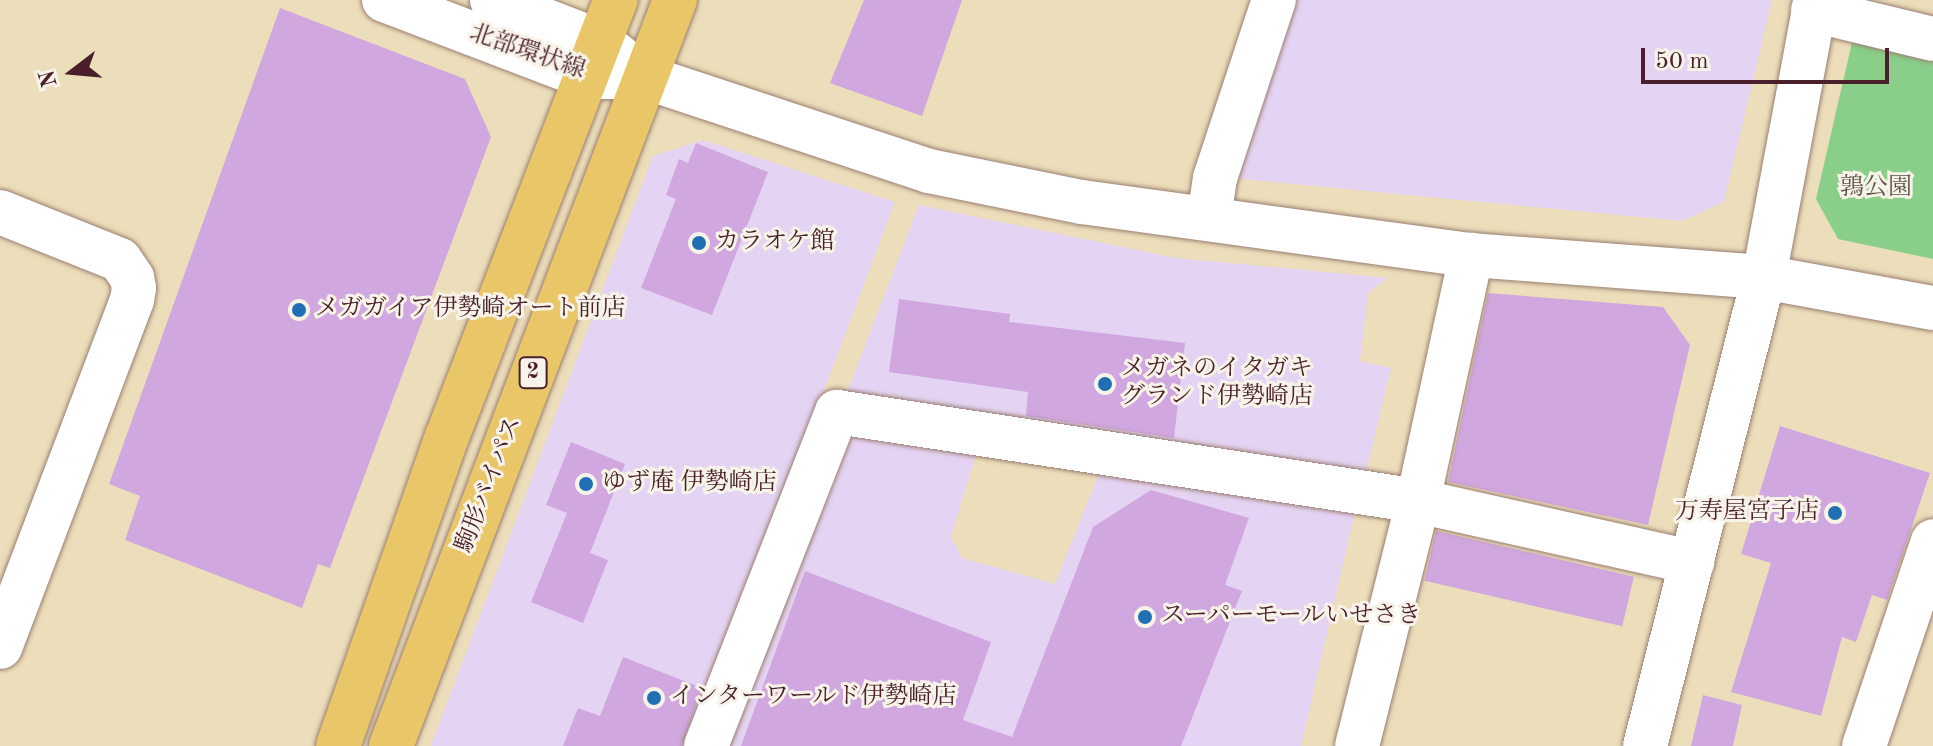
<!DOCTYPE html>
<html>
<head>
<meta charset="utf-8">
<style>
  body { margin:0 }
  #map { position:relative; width:1933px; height:746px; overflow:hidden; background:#ecdeba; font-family:"Old Standard TT","Noto Serif JP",serif }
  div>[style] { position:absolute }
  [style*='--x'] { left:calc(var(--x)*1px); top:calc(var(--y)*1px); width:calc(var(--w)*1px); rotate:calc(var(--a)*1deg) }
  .built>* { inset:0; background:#e4d3f2 }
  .green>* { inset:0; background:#89cf89 }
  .building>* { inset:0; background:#d1a7df; transform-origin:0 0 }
  .roads { filter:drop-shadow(0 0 2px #9b7e72) drop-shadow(0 0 2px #9b7e72) }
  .minor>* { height:44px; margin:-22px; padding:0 22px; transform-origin:22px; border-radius:22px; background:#fff }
  .major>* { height:44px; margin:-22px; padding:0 22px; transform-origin:22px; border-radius:22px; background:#e9c769 }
  .dots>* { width:22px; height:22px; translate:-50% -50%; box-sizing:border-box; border:4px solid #f7f3e8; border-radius:50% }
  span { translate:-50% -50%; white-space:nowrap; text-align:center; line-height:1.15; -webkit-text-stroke:6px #f7f3e8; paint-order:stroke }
  .shield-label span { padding:2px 6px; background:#f7f3e8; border:2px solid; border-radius:6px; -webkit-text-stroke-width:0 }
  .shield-label { font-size:22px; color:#4a1f2b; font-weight:700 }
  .street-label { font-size:24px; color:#4a1f2b }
  .park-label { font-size:24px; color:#5d5447 }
  .poi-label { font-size:24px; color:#4a1f2b }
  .left { translate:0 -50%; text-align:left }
  .right { translate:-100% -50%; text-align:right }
  .north { position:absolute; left:32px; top:32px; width:80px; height:80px; -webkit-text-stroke:6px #f7f3e8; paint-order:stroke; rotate:254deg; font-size:22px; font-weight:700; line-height:32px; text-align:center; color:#4a1f2b }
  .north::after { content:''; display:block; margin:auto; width:28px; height:36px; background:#4a1f2b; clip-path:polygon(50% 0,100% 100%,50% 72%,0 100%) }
  .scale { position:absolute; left:1641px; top:48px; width:248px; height:36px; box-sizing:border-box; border:4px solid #4a1f2b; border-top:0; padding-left:10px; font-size:24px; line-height:28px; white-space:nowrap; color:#4a1f2b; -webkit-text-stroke:6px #f7f3e8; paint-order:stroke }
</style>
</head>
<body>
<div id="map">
  <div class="built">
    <div style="clip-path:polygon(1288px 0,1772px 0,1724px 202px,1682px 221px,1230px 178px)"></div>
    <div style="clip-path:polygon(703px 140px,895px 202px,690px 746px,431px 746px,653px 156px)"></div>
    <div style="clip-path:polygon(919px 205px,1176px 258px,1388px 278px,1368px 293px,1360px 361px,1391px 368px,1365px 477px,844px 400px)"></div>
    <div style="clip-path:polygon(853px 435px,976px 454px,951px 537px,962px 558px,1055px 584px,1099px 473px,1355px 512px,1301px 746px,721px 746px,837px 442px)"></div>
  </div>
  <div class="green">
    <div style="clip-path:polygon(1853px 38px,1933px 56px,1933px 259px,1838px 239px,1816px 199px)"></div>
  </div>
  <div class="building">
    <div style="clip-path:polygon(864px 0,962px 0,922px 116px,830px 83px)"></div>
    <div style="clip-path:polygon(280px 8px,465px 79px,491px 137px,330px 568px,318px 564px,302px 608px,125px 540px,140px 496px,109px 484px)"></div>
    <div style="clip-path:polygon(696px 143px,768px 172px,712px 315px,641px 288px,676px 199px,666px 195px,679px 159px,688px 163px)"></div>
    <div style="clip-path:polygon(1488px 293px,1663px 307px,1690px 345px,1648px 525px,1448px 482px)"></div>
    <div style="clip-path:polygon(899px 299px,1010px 314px,1009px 322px,1185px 343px,1174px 438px,1026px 416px,1028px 392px,889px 372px)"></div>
    <div style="clip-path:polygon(1780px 426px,1930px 473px,1887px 600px,1872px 595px,1856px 642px,1842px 637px,1821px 716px,1731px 692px,1771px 563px,1741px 554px)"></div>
    <div style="clip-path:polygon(571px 442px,625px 464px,590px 553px,608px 560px,583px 623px,531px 602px,567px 513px,546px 505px)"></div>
    <div style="clip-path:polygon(1151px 490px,1249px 518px,1225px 585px,1242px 591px,1181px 746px,741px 746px,805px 571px,991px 642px,963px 720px,1012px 737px,1093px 527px)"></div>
    <div style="left:1436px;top:531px;width:203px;height:51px;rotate:13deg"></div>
    <div style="clip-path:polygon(623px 657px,702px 688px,682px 746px,563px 746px,578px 708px,600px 716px)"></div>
    <div style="clip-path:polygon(1703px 695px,1742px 705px,1733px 746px,1691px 746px)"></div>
  </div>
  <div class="roads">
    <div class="minor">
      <div style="--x:384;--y:0;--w:216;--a:20.9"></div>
      <div style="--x:586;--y:77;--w:59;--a:0"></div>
      <div style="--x:645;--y:77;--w:299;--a:18.3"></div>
      <div style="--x:929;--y:171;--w:156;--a:11.5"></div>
      <div style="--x:1082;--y:202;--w:393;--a:7.8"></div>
      <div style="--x:1471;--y:255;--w:294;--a:4.3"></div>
      <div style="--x:1764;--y:277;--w:172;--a:10.4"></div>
      <div style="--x:492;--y:0;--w:117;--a:21.1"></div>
      <div style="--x:601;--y:42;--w:38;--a:39"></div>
      <div style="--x:1813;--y:10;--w:123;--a:13.6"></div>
      <div style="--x:0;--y:212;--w:129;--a:21.8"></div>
      <div style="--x:120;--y:260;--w:22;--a:56"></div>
      <div style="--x:132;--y:278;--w:10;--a:79"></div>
      <div style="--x:134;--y:288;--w:12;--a:99"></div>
      <div style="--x:132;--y:300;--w:371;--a:110.8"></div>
      <div style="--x:1209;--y:218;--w:40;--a:-81.5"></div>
      <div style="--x:1215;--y:178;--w:188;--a:-71.7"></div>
      <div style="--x:706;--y:746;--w:359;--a:-68.6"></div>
      <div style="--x:837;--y:412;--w:588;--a:8.71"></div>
      <div style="--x:1418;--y:501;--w:281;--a:12.6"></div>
      <div style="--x:1357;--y:746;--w:252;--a:-76"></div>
      <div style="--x:1418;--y:501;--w:252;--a:-77.8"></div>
      <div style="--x:1645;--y:746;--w:484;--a:-75.8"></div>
      <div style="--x:1764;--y:277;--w:282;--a:-79.4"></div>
      <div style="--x:1864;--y:746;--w:216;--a:-71.4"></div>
    </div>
    <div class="major">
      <div style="--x:338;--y:746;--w:328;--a:-70.6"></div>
      <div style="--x:447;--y:437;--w:469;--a:-68.9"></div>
      <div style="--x:391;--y:746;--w:798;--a:-69.16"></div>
    </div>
  </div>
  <div class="dots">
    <div style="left:699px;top:243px;background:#1f6fb2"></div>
    <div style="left:299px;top:310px;background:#1f6fb2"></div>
    <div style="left:1105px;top:384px;background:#1f6fb2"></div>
    <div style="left:586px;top:484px;background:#1f6fb2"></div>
    <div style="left:1835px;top:513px;background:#1f6fb2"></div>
    <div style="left:1145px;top:617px;background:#1f6fb2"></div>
    <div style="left:654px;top:698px;background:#1f6fb2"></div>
  </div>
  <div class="shield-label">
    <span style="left:533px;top:373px">2</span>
  </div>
  <div class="street-label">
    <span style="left:527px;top:53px;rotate:19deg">北部環状線</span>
    <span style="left:490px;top:485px;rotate:-69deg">駒形バイパス</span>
  </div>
  <div class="park-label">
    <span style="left:1876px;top:189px">鶉公園</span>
  </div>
  <div class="poi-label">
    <span class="left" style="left:715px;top:243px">カラオケ館</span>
    <span class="left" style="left:315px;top:310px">メガガイア伊勢崎オート前店</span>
    <span class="left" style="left:1121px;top:384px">メガネのイタガキ<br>グランド伊勢崎店</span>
    <span class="left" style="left:602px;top:484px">ゆず庵 伊勢崎店</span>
    <span class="right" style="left:1819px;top:513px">万寿屋宮子店</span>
    <span class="left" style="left:1161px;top:617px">スーパーモールいせさき</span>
    <span class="left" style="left:670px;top:698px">インターワールド伊勢崎店</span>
  </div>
  <div class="north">N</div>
  <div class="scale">50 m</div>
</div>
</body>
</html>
